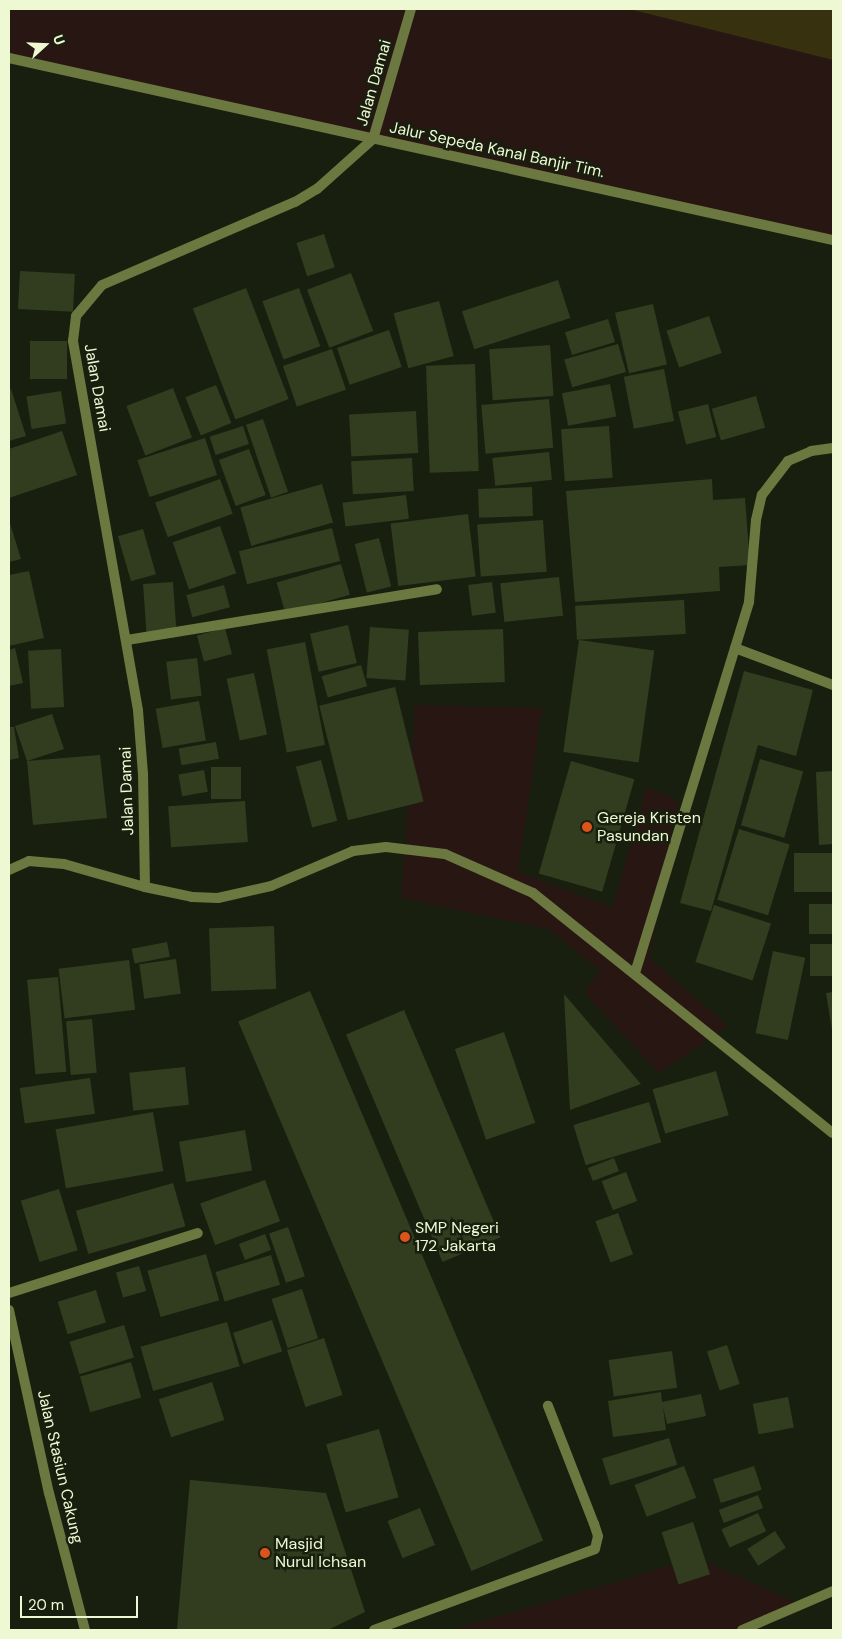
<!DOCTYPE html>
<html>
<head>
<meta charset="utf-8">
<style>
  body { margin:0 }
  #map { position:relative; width:842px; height:1639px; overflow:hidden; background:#191f0f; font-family:"DM Sans",sans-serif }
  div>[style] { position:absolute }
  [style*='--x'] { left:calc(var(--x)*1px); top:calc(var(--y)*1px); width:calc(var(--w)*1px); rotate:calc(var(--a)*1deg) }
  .green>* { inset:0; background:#281613 }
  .water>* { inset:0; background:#38310f }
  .building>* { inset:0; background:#313d1e; transform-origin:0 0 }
  .service>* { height:10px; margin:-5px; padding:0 5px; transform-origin:5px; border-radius:5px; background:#6b7840 }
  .minor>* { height:10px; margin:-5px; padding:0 5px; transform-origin:5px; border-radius:5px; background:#6b7840 }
  .tertiary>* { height:10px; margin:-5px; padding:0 5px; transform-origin:5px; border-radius:5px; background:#6b7840 }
  .dots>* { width:14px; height:14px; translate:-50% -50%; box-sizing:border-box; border:2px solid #191f0f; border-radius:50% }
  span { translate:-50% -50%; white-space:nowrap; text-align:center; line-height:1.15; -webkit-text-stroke:5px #191f0f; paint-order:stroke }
  .street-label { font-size:16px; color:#eef9d3 }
  .poi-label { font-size:16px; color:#eef9d3 }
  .left { translate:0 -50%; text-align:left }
  .frame { position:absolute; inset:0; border:10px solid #eef9d3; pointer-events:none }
  .north { position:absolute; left:20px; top:20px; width:50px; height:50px; -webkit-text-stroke:4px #191f0f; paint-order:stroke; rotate:70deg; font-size:14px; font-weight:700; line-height:20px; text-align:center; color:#eef9d3 }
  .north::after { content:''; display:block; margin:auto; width:18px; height:22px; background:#eef9d3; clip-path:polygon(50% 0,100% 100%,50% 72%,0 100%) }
  .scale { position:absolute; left:20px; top:1596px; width:118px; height:22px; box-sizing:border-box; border:2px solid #eef9d3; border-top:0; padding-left:6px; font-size:15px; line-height:18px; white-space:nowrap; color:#eef9d3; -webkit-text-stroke:4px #191f0f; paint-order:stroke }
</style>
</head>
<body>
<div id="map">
  <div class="green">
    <div style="clip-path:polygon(9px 9px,629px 9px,833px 60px,833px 240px,9px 58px)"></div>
    <div style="clip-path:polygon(415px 705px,542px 708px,518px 872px,613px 908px,646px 788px,678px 800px,649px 958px,728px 1026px,659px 1073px,584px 992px,600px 970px,548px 929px,401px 898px)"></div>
    <div style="clip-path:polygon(697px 1558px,806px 1607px,749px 1630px,452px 1630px)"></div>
  </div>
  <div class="water">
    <div style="clip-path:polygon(629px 9px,833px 9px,833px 60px)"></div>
  </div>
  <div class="building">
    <div style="left:324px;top:234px;width:35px;height:29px;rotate:72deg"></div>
    <div style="left:20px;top:271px;width:55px;height:38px;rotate:3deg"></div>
    <div style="left:351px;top:273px;width:62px;height:47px;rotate:69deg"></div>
    <div style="left:558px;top:280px;width:40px;height:101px;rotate:72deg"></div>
    <div style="left:246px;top:288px;width:119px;height:57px;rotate:69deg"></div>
    <div style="left:299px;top:288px;width:62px;height:39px;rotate:70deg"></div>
    <div style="left:439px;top:301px;width:57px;height:47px;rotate:75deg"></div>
    <div style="left:653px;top:304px;width:62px;height:39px;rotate:77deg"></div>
    <div style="left:709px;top:316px;width:39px;height:45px;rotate:71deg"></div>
    <div style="left:608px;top:319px;width:24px;height:45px;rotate:73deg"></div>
    <div style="left:389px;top:330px;width:39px;height:55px;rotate:71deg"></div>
    <div style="left:30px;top:341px;width:37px;height:38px"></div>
    <div style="left:618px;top:344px;width:29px;height:56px;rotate:74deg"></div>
    <div style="left:550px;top:345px;width:51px;height:61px;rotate:86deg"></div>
    <div style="left:332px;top:349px;width:43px;height:52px;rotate:71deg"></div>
    <div style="left:475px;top:364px;width:107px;height:49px;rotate:88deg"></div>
    <div style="left:664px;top:369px;width:53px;height:41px;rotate:79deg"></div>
    <div style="left:610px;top:384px;width:33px;height:49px;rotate:79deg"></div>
    <div style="left:216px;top:385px;width:41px;height:33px;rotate:68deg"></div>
    <div style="left:173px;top:388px;width:53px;height:50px;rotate:69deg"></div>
    <div style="clip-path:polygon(11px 389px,26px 436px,9px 441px,9px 390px)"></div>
    <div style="left:61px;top:391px;width:33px;height:35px;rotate:81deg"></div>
    <div style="left:756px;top:396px;width:33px;height:46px;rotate:74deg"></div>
    <div style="left:549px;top:399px;width:49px;height:68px;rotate:85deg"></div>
    <div style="left:708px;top:404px;width:34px;height:31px;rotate:76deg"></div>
    <div style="left:416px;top:411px;width:42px;height:67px;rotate:87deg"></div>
    <div style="left:263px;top:419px;width:77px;height:18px;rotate:71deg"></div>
    <div style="left:243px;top:426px;width:19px;height:35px;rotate:72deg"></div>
    <div style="left:609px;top:426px;width:52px;height:48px;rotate:86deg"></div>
    <div style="clip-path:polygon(62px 431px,77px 475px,9px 498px,9px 449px)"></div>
    <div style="left:205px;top:438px;width:39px;height:71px;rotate:72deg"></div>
    <div style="left:249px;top:449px;width:49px;height:32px;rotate:70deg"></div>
    <div style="left:549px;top:452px;width:28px;height:57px;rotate:84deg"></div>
    <div style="left:412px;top:458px;width:33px;height:61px;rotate:87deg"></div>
    <div style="left:220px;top:479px;width:37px;height:69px;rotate:70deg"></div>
    <div style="clip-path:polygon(712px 479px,713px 500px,745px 498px,750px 565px,719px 567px,720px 591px,575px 602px,566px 491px)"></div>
    <div style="left:322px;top:484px;width:40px;height:85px;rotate:74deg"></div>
    <div style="left:532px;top:487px;width:29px;height:54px;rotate:88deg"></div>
    <div style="left:406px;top:495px;width:24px;height:64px;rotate:83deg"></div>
    <div style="left:468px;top:514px;width:63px;height:78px;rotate:83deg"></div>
    <div style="clip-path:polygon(9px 520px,21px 559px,9px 562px)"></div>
    <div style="left:543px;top:520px;width:52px;height:66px;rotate:86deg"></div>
    <div style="left:220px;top:526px;width:50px;height:50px;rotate:71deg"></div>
    <div style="left:332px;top:528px;width:34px;height:96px;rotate:76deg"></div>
    <div style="left:143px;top:529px;width:47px;height:26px;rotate:74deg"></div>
    <div style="left:379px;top:538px;width:50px;height:25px;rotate:76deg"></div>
    <div style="left:341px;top:564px;width:32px;height:67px;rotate:74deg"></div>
    <div style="clip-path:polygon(29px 571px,44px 638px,9px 646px,9px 575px)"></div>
    <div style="left:559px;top:577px;width:39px;height:59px;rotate:84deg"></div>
    <div style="left:173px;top:582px;width:48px;height:30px;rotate:86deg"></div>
    <div style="left:492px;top:582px;width:31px;height:24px;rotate:83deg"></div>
    <div style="left:224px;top:585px;width:23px;height:39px;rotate:75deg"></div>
    <div style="left:684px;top:600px;width:34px;height:109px;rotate:87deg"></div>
    <div style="left:348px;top:625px;width:39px;height:39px;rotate:77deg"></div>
    <div style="left:370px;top:627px;width:39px;height:51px;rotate:4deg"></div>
    <div style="left:225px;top:628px;width:27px;height:29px;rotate:75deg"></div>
    <div style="left:503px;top:629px;width:53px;height:85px;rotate:88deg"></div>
    <div style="left:579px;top:640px;width:76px;height:113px;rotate:8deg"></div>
    <div style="left:305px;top:642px;width:105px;height:39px;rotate:79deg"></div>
    <div style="clip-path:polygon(15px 648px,23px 683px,9px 686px,9px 650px)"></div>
    <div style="left:61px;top:649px;width:58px;height:33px;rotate:87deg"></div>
    <div style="left:197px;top:658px;width:38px;height:31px;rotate:83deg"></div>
    <div style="left:361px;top:665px;width:22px;height:41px;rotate:74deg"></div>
    <div style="clip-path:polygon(744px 671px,813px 690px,796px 756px,758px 745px,711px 911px,680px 903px)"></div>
    <div style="left:254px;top:673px;width:63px;height:28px;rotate:78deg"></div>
    <div style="left:395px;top:687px;width:118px;height:78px;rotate:76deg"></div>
    <div style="left:199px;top:701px;width:40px;height:44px;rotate:80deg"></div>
    <div style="clip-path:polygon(52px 714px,64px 749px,27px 761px,100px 755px,107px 818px,33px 825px,27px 761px,15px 726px)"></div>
    <div style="clip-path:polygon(9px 727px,14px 727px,19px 758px,9px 760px)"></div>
    <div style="left:216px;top:742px;width:17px;height:38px;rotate:80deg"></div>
    <div style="left:760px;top:759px;width:45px;height:69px;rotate:16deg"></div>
    <div style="left:321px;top:760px;width:63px;height:26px;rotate:75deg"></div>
    <div style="left:571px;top:761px;width:66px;height:117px;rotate:16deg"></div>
    <div style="left:211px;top:767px;width:30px;height:32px"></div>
    <div style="left:204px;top:770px;width:22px;height:26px;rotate:80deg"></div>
    <div style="clip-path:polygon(833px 771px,833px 844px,819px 845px,816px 772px)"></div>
    <div style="left:245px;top:801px;width:41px;height:77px;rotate:86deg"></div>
    <div style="left:739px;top:829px;width:53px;height:74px;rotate:17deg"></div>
    <div style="left:833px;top:853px;width:39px;height:39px;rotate:90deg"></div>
    <div style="left:809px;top:904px;width:24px;height:30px"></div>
    <div style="left:714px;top:905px;width:60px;height:60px;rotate:18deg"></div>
    <div style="left:274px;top:926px;width:63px;height:65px;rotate:88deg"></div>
    <div style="left:167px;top:942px;width:15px;height:36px;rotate:79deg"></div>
    <div style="left:810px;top:944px;width:23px;height:32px"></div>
    <div style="left:773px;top:951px;width:33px;height:84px;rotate:12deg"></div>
    <div style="left:176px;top:959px;width:35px;height:37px;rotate:82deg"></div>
    <div style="left:129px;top:960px;width:50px;height:71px;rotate:83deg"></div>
    <div style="left:58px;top:977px;width:95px;height:31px;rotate:85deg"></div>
    <div style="left:310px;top:991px;width:597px;height:78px;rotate:67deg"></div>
    <div style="clip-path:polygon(833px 992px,833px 1030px,832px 1030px,826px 993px)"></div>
    <div style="clip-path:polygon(564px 994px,641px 1084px,570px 1110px)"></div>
    <div style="left:404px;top:1010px;width:247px;height:63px;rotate:67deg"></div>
    <div style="left:92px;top:1019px;width:54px;height:26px;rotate:85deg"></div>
    <div style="left:504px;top:1032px;width:96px;height:52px;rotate:71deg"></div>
    <div style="left:185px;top:1067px;width:38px;height:56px;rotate:84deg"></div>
    <div style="left:716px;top:1071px;width:46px;height:66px;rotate:74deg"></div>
    <div style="left:90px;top:1078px;width:36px;height:71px;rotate:82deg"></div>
    <div style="left:649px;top:1102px;width:42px;height:79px;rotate:73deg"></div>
    <div style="left:153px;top:1112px;width:60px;height:99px;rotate:80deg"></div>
    <div style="left:245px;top:1130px;width:41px;height:67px;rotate:80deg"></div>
    <div style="left:614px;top:1158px;width:14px;height:28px;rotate:69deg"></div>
    <div style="left:626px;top:1172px;width:31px;height:26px;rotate:69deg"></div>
    <div style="left:265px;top:1180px;width:44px;height:69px;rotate:70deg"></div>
    <div style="left:173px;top:1183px;width:45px;height:101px;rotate:74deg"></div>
    <div style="left:59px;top:1189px;width:64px;height:40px;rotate:73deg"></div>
    <div style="left:618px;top:1213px;width:44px;height:24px;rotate:70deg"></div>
    <div style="left:288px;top:1227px;width:52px;height:20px;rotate:71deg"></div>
    <div style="left:265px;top:1234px;width:17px;height:28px;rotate:69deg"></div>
    <div style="left:206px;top:1254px;width:48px;height:61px;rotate:74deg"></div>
    <div style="left:271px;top:1255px;width:31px;height:58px;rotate:73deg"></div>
    <div style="left:139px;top:1266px;width:26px;height:24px;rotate:74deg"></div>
    <div style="left:302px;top:1289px;width:52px;height:32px;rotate:72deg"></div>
    <div style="left:96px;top:1290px;width:34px;height:40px;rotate:73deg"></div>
    <div style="left:272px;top:1320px;width:33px;height:41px;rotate:72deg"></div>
    <div style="left:227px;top:1322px;width:46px;height:90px;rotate:74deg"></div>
    <div style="left:124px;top:1325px;width:34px;height:57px;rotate:73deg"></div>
    <div style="left:324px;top:1338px;width:60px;height:39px;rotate:72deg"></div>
    <div style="left:727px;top:1345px;width:41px;height:21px;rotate:72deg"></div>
    <div style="left:672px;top:1351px;width:37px;height:64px;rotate:82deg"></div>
    <div style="left:131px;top:1362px;width:37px;height:53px;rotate:74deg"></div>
    <div style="left:212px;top:1382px;width:40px;height:56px;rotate:72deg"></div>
    <div style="clip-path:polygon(661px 1392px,662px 1402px,701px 1394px,706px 1416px,667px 1424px,663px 1407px,666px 1430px,613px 1437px,608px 1401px)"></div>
    <div style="left:788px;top:1397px;width:31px;height:36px;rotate:79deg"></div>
    <div style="left:379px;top:1429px;width:71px;height:55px;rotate:74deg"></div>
    <div style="left:669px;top:1438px;width:28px;height:70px;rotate:73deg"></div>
    <div style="left:684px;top:1466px;width:34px;height:53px;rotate:69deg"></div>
    <div style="left:754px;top:1466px;width:25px;height:43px;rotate:72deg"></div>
    <div style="clip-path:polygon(190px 1480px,326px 1493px,365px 1612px,328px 1630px,177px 1629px)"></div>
    <div style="left:758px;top:1495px;width:14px;height:42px;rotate:69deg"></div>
    <div style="left:420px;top:1508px;width:40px;height:35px;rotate:68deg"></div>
    <div style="left:758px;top:1513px;width:20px;height:40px;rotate:66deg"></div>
    <div style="left:693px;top:1522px;width:55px;height:33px;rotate:72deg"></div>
    <div style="left:775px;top:1531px;width:20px;height:33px;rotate:57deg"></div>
  </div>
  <div class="service">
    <div style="--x:374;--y:1630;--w:235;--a:-20.1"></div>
    <div style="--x:595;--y:1549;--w:13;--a:-77"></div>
    <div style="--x:598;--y:1536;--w:13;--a:-108"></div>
    <div style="--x:594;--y:1524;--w:127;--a:-111.3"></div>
  </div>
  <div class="minor">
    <div style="--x:9;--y:58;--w:844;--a:12.46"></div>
    <div style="--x:127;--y:640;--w:314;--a:-9.3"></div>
    <div style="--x:735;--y:648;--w:105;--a:20.7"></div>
    <div style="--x:145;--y:887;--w:113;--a:-91"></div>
    <div style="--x:143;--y:774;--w:64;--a:-94.5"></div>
    <div style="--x:138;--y:710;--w:375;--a:-100"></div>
    <div style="--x:73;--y:341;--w:25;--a:-83"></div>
    <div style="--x:76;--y:316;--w:40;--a:-50"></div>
    <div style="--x:102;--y:285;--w:210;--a:-23.3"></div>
    <div style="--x:295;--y:202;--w:26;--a:-31"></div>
    <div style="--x:317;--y:189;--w:75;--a:-41.8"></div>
    <div style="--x:373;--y:139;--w:135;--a:-73.7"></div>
    <div style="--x:635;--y:973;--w:388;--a:-72.9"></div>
    <div style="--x:749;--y:602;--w:82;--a:-85.1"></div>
    <div style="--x:756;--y:520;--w:26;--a:-77"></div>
    <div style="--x:762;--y:495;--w:43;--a:-52.6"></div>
    <div style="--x:788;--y:461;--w:25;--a:-23"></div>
    <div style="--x:811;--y:451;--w:22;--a:-8"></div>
    <div style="--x:9;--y:1293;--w:198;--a:-17.6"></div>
  </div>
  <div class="tertiary">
    <div style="--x:9;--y:870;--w:22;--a:-24"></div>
    <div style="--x:29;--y:861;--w:35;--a:5"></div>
    <div style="--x:64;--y:864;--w:84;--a:15.9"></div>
    <div style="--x:145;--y:887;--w:48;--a:12"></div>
    <div style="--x:192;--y:897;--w:26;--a:2"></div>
    <div style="--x:218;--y:898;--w:54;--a:-12.8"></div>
    <div style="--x:271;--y:886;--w:89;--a:-23.1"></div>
    <div style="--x:353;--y:851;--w:33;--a:-7"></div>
    <div style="--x:386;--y:847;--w:59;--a:6.8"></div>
    <div style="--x:445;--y:854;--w:96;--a:23.9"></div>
    <div style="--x:533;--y:893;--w:384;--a:38.7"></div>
    <div style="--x:9;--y:1310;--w:187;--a:77.7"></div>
    <div style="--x:49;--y:1493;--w:142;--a:75.3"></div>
    <div style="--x:742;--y:1630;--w:99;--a:-23.2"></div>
  </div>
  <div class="dots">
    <div style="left:587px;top:827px;background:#dc541c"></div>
    <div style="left:405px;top:1237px;background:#dc541c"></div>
    <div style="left:265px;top:1553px;background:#dc541c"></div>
  </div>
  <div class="street-label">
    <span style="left:374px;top:83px;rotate:-74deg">Jalan Damai</span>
    <span style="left:497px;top:150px;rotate:12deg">Jalur Sepeda Kanal Banjir Tim.</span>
    <span style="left:97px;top:388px;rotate:80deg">Jalan Damai</span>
    <span style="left:127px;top:791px;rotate:-92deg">Jalan Damai</span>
    <span style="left:60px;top:1467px;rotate:77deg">Jalan Stasiun Cakung</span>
  </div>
  <div class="poi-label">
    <span class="left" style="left:597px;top:827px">Gereja Kristen<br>Pasundan</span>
    <span class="left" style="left:415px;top:1237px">SMP Negeri<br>172 Jakarta</span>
    <span class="left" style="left:275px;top:1553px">Masjid<br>Nurul Ichsan</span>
  </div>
  <div class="frame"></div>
  <div class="north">U</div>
  <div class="scale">20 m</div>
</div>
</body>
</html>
